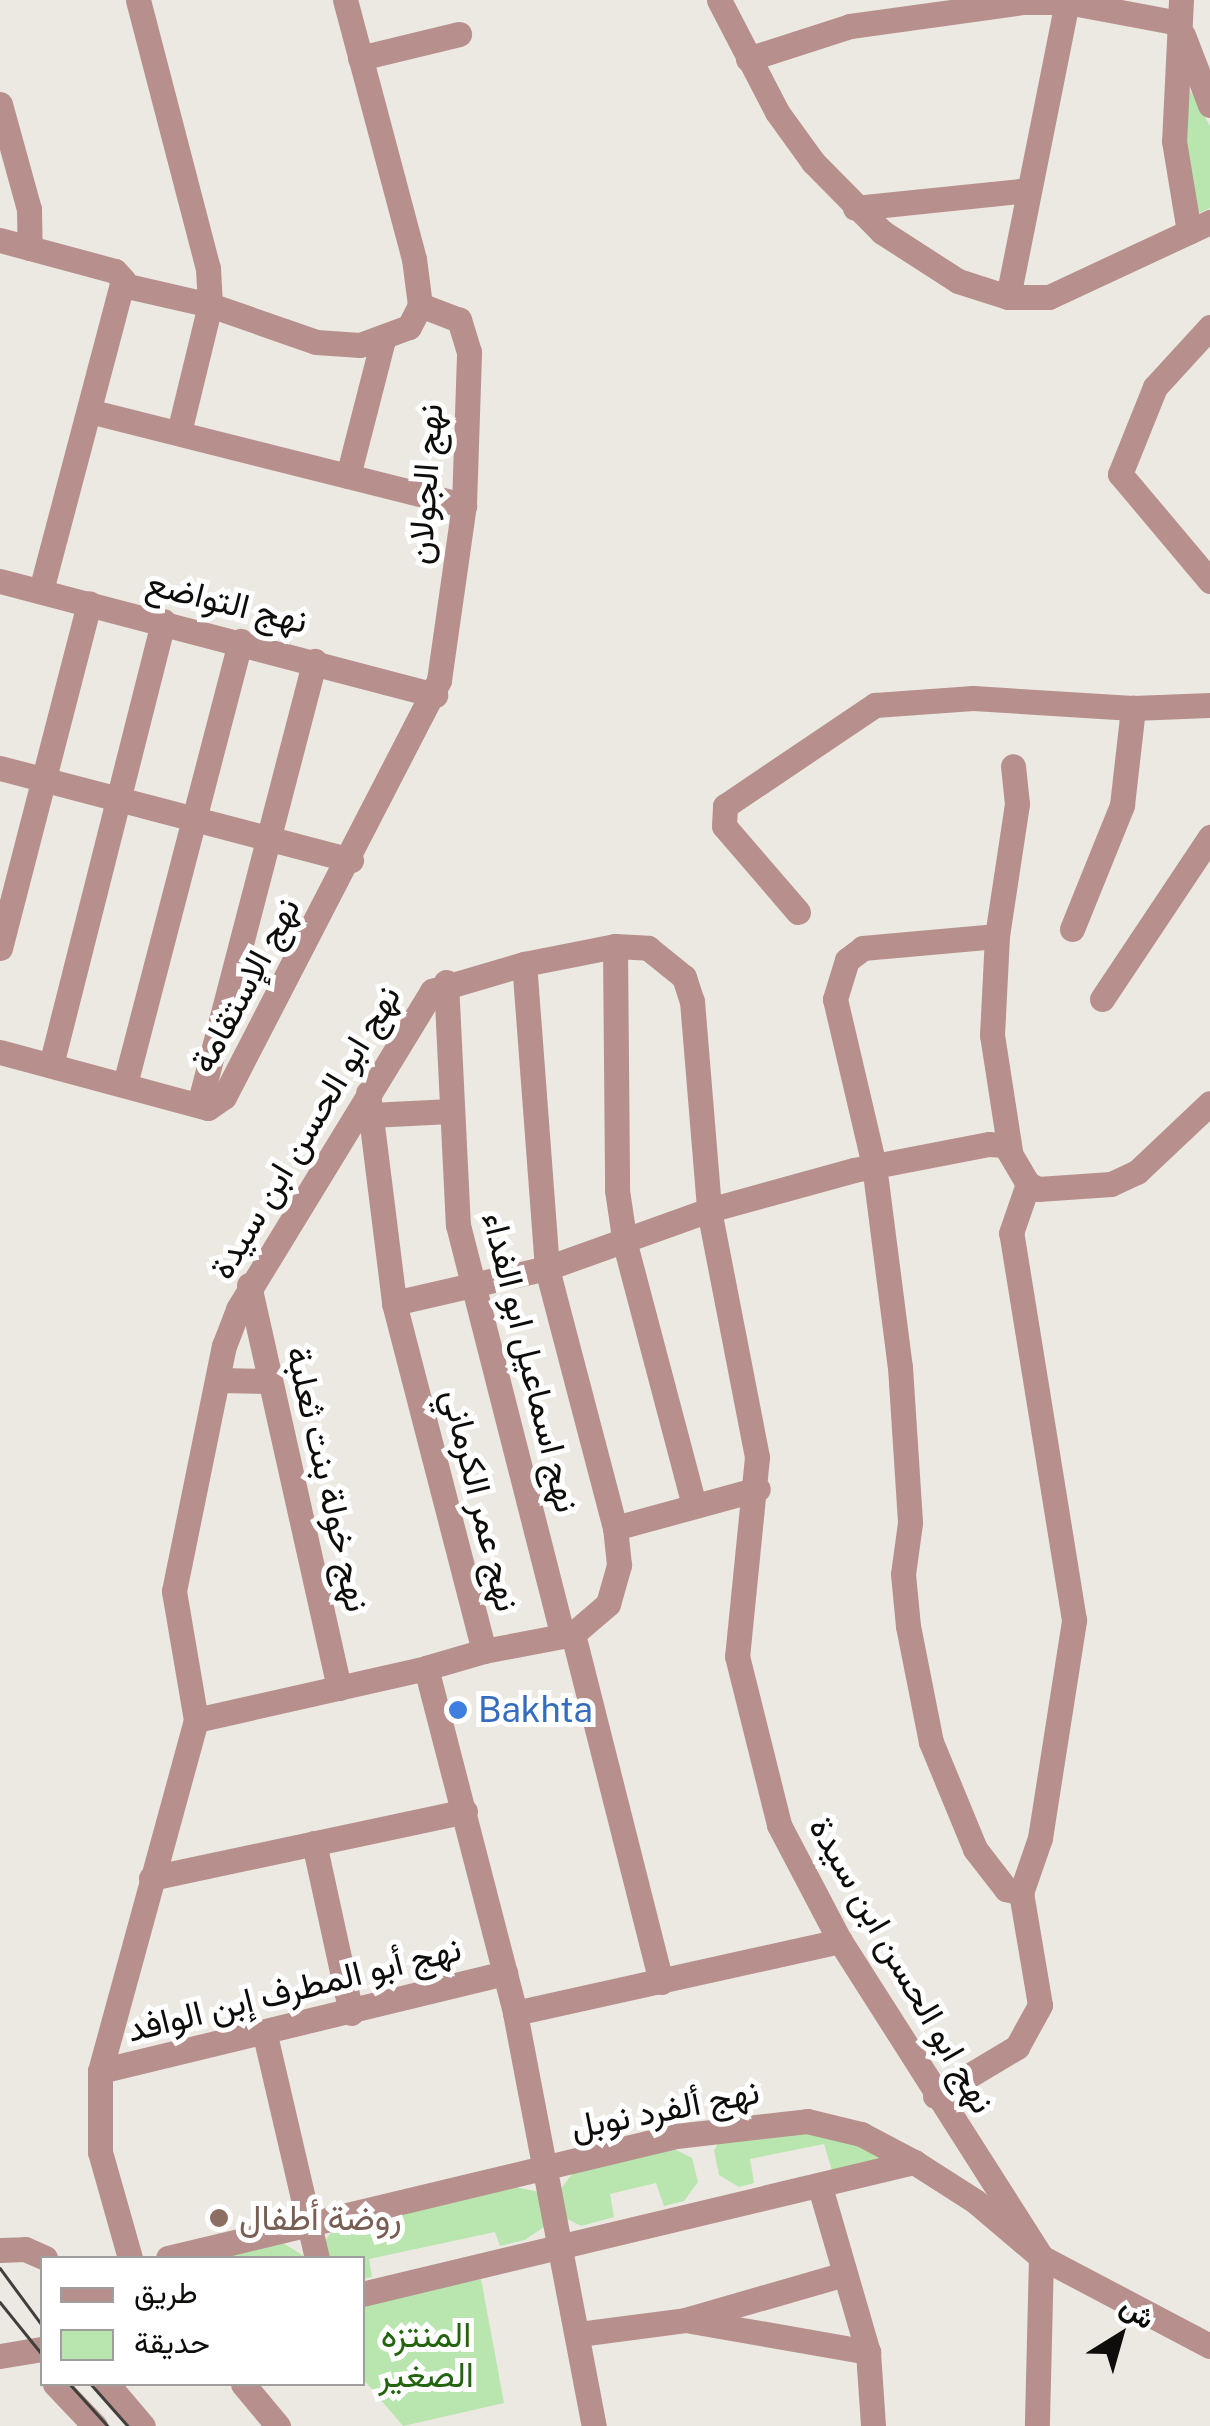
<!DOCTYPE html>
<html>
<head>
<meta charset="utf-8">
<style>
  body { margin:0 }
  #map { position:relative; width:1210px; height:2426px; overflow:hidden; background:#ece9e3; font-family:"Public Sans",Vazirmatn,sans-serif }
  div>[style] { position:absolute }
  [style*='--x'] { left:calc(var(--x)*1px); top:calc(var(--y)*1px); width:calc(var(--w)*1px); rotate:calc(var(--a)*1deg) }
  .green>* { inset:0; background:#b9e5af }
  .minor>* { height:25px; margin:-12.5px; padding:0 12.5px; transform-origin:12.5px; border-radius:12.5px; background:#b7908d }
  .tram>* { height:2.5px; margin:-1.25px; padding:0 1.25px; transform-origin:1.25px; border-radius:1.25px; background:#403f3c }
  .dots>* { width:28px; height:28px; translate:-50% -50%; box-sizing:border-box; border:5px solid #fff; border-radius:50% }
  span { translate:-50% -50%; white-space:nowrap; text-align:center; line-height:1.15; -webkit-text-stroke:10px #fff; paint-order:stroke }
  .street-label { font-size:35px; color:#0e0d0b }
  .shop-label { font-size:35px; color:#366cbe }
  .left { translate:0 -50%; text-align:left }
  .education-label { font-size:35px; color:#785e54 }
  .park-label { font-size:35px; color:#23650f }
  .legend { position:absolute; left:40px; top:2256px; width:325px; height:130px; box-sizing:border-box; background:#fff; border:2px solid #9f9e9d; margin:0; padding:12px 18px; list-style:none; font-size:30px; color:#0e0d0b }
  .legend li { display:flex; align-items:center; gap:20px; height:50px }
  .legend b { width:50px; border:2px solid #9f9e9d }
  .north { position:absolute; left:1070px; top:2286px; width:100px; height:100px; -webkit-text-stroke:8px #fff; paint-order:stroke; rotate:37deg; font-size:28px; font-weight:700; line-height:40px; text-align:center; color:#0e0d0b }
  .north::after { content:''; display:block; margin:auto; width:35px; height:45px; background:#0e0d0b; clip-path:polygon(50% 0,100% 100%,50% 72%,0 100%) }
</style>
</head>
<body>
<div id="map">
  <div class="green">
    <div style="clip-path:polygon(1188px 87px,1210px 126px,1210px 208px,1197px 214px,1186px 171px)"></div>
    <div style="clip-path:polygon(782px 2127px,827px 2134px,891px 2160px,833px 2174px,824px 2144px,750px 2159px,754px 2183px,739px 2187px,719px 2175px,714px 2150px,723px 2136px)"></div>
    <div style="clip-path:polygon(670px 2147px,692px 2158px,698px 2182px,684px 2201px,664px 2206px,656px 2183px,610px 2194px,614px 2217px,581px 2226px,566px 2218px,560px 2190px,575px 2170px)"></div>
    <div style="clip-path:polygon(511px 2186px,539px 2192px,544px 2227px,525px 2240px,500px 2246px,495px 2232px,369px 2259px,372px 2277px,363px 2279px,362px 2258px,327px 2258px,323px 2243px,334px 2229px)"></div>
    <div style="clip-path:polygon(280px 2241px,307px 2258px,213px 2258px)"></div>
    <div style="clip-path:polygon(481px 2279px,504px 2403px,403px 2426px,363px 2379px,362px 2304px)"></div>
  </div>
  <div class="minor">
    <div style="--x:138;--y:0;--w:277;--a:75.4"></div>
    <div style="--x:208;--y:268;--w:37;--a:87"></div>
    <div style="--x:210;--y:305;--w:131;--a:103.7"></div>
    <div style="--x:719;--y:0;--w:126;--a:62.6"></div>
    <div style="--x:777;--y:112;--w:62;--a:54.2"></div>
    <div style="--x:813;--y:162;--w:98;--a:45.4"></div>
    <div style="--x:882;--y:232;--w:90;--a:32.8"></div>
    <div style="--x:958;--y:281;--w:52;--a:17.7"></div>
    <div style="--x:1008;--y:297;--w:41;--a:0"></div>
    <div style="--x:1049;--y:297;--w:178;--a:-25"></div>
    <div style="--x:1181;--y:0;--w:141;--a:92.8"></div>
    <div style="--x:1174;--y:141;--w:92;--a:80.6"></div>
    <div style="--x:1183;--y:35;--w:75;--a:68.9"></div>
    <div style="--x:360;--y:58;--w:102;--a:-13.6"></div>
    <div style="--x:748;--y:59;--w:107;--a:-17.9"></div>
    <div style="--x:850;--y:26;--w:175;--a:-7.9"></div>
    <div style="--x:1023;--y:2;--w:44;--a:0"></div>
    <div style="--x:1067;--y:2;--w:114;--a:10.6"></div>
    <div style="--x:0;--y:104;--w:109;--a:74.6"></div>
    <div style="--x:29;--y:209;--w:39;--a:89"></div>
    <div style="--x:855;--y:208;--w:174;--a:-5.9"></div>
    <div style="--x:0;--y:240;--w:119;--a:15.1"></div>
    <div style="--x:115;--y:271;--w:12;--a:48"></div>
    <div style="--x:123;--y:280;--w:322;--a:104.8"></div>
    <div style="--x:123;--y:285;--w:89;--a:12.9"></div>
    <div style="--x:210;--y:305;--w:112;--a:19.2"></div>
    <div style="--x:316;--y:342;--w:44;--a:3.9"></div>
    <div style="--x:360;--y:345;--w:52;--a:-20.2"></div>
    <div style="--x:409;--y:327;--w:25;--a:-63"></div>
    <div style="--x:420;--y:305;--w:46;--a:-97.4"></div>
    <div style="--x:414;--y:259;--w:268;--a:-104.9"></div>
    <div style="--x:1008;--y:297;--w:301;--a:-78.7"></div>
    <div style="--x:1210;--y:327;--w:81;--a:132.5"></div>
    <div style="--x:1155;--y:387;--w:94;--a:111.9"></div>
    <div style="--x:1120;--y:474;--w:140;--a:49.9"></div>
    <div style="--x:89;--y:411;--w:387;--a:14.1"></div>
    <div style="--x:348;--y:476;--w:140;--a:-75.6"></div>
    <div style="--x:0;--y:581;--w:450;--a:14.7"></div>
    <div style="--x:0;--y:768;--w:363;--a:14.7"></div>
    <div style="--x:798;--y:912;--w:113;--a:-130.7"></div>
    <div style="--x:724;--y:826;--w:20;--a:-87"></div>
    <div style="--x:725;--y:806;--w:181;--a:-34"></div>
    <div style="--x:875;--y:705;--w:98;--a:-4.1"></div>
    <div style="--x:973;--y:698;--w:160;--a:3.6"></div>
    <div style="--x:1133;--y:708;--w:77;--a:-2.2"></div>
    <div style="--x:1072;--y:929;--w:134;--a:-68"></div>
    <div style="--x:1122;--y:805;--w:98;--a:-83.5"></div>
    <div style="--x:997;--y:936;--w:135;--a:174.9"></div>
    <div style="--x:863;--y:948;--w:20;--a:143"></div>
    <div style="--x:847;--y:960;--w:41;--a:107.1"></div>
    <div style="--x:835;--y:999;--w:171;--a:76.8"></div>
    <div style="--x:874;--y:1165;--w:204;--a:82.7"></div>
    <div style="--x:900;--y:1367;--w:156;--a:86.3"></div>
    <div style="--x:910;--y:1523;--w:51;--a:97.8"></div>
    <div style="--x:903;--y:1574;--w:52;--a:84.5"></div>
    <div style="--x:908;--y:1626;--w:118;--a:78.8"></div>
    <div style="--x:931;--y:1742;--w:116;--a:67.6"></div>
    <div style="--x:975;--y:1849;--w:51;--a:52.2"></div>
    <div style="--x:1006;--y:1889;--w:16;--a:15"></div>
    <div style="--x:615;--y:946;--w:244;--a:89.5"></div>
    <div style="--x:617;--y:1190;--w:55;--a:81.6"></div>
    <div style="--x:625;--y:1244;--w:270;--a:75.2"></div>
    <div style="--x:0;--y:948;--w:356;--a:-75.5"></div>
    <div style="--x:446;--y:982;--w:243;--a:87.2"></div>
    <div style="--x:458;--y:1225;--w:424;--a:75.7"></div>
    <div style="--x:1102;--y:999;--w:195;--a:-56.3"></div>
    <div style="--x:0;--y:1052;--w:215;--a:15.1"></div>
    <div style="--x:208;--y:1108;--w:19;--a:-35"></div>
    <div style="--x:224;--y:1097;--w:469;--a:-62.7"></div>
    <div style="--x:439;--y:680;--w:177;--a:-81.9"></div>
    <div style="--x:464;--y:505;--w:153;--a:-88.1"></div>
    <div style="--x:469;--y:352;--w:34;--a:-107"></div>
    <div style="--x:459;--y:320;--w:42;--a:-159"></div>
    <div style="--x:51;--y:1065;--w:458;--a:-75.8"></div>
    <div style="--x:125;--y:1084;--w:458;--a:-75.4"></div>
    <div style="--x:368;--y:1093;--w:212;--a:82.9"></div>
    <div style="--x:394;--y:1303;--w:359;--a:75.5"></div>
    <div style="--x:484;--y:1651;--w:60;--a:163.7"></div>
    <div style="--x:426;--y:1668;--w:356;--a:75.5"></div>
    <div style="--x:515;--y:2013;--w:420;--a:79.2"></div>
    <div style="--x:199;--y:1105;--w:459;--a:-75.4"></div>
    <div style="--x:370;--y:1115;--w:81;--a:-2.8"></div>
    <div style="--x:1010;--y:1151;--w:117;--a:-98.8"></div>
    <div style="--x:992;--y:1035;--w:99;--a:-87.1"></div>
    <div style="--x:997;--y:936;--w:134;--a:-81.4"></div>
    <div style="--x:1017;--y:804;--w:38;--a:-96"></div>
    <div style="--x:249;--y:1285;--w:413;--a:77.4"></div>
    <div style="--x:394;--y:1303;--w:157;--a:-12.9"></div>
    <div style="--x:547;--y:1268;--w:172;--a:-19.7"></div>
    <div style="--x:709;--y:1210;--w:150;--a:-15.4"></div>
    <div style="--x:854;--y:1170;--w:137;--a:-10.9"></div>
    <div style="--x:989;--y:1144;--w:16;--a:4"></div>
    <div style="--x:1005;--y:1145;--w:45;--a:59.5"></div>
    <div style="--x:1028;--y:1184;--w:11;--a:27"></div>
    <div style="--x:1038;--y:1189;--w:73;--a:-3.9"></div>
    <div style="--x:1111;--y:1184;--w:29;--a:-25"></div>
    <div style="--x:1137;--y:1172;--w:100;--a:-43.4"></div>
    <div style="--x:218;--y:1380;--w:51;--a:1.1"></div>
    <div style="--x:615;--y:1528;--w:148;--a:-15.3"></div>
    <div style="--x:573;--y:1634;--w:359;--a:75.8"></div>
    <div style="--x:484;--y:1651;--w:91;--a:-10.8"></div>
    <div style="--x:573;--y:1634;--w:46;--a:-40.6"></div>
    <div style="--x:608;--y:1604;--w:41;--a:-74.2"></div>
    <div style="--x:619;--y:1565;--w:37;--a:-96"></div>
    <div style="--x:615;--y:1528;--w:269;--a:-104.7"></div>
    <div style="--x:547;--y:1268;--w:305;--a:-94.3"></div>
    <div style="--x:196;--y:1720;--w:236;--a:-12.7"></div>
    <div style="--x:314;--y:1843;--w:174;--a:77.7"></div>
    <div style="--x:151;--y:1878;--w:321;--a:-12"></div>
    <div style="--x:515;--y:2013;--w:333;--a:-12.5"></div>
    <div style="--x:265;--y:2035;--w:229;--a:76.9"></div>
    <div style="--x:100;--y:2071;--w:417;--a:-13.6"></div>
    <div style="--x:935;--y:2096;--w:96;--a:-30.9"></div>
    <div style="--x:1017;--y:2047;--w:48;--a:-61.3"></div>
    <div style="--x:1040;--y:2005;--w:114;--a:-99.6"></div>
    <div style="--x:1021;--y:1893;--w:58;--a:-70.9"></div>
    <div style="--x:1040;--y:1838;--w:221;--a:-81.1"></div>
    <div style="--x:1074;--y:1620;--w:392;--a:-99.2"></div>
    <div style="--x:1011;--y:1233;--w:52;--a:-70.9"></div>
    <div style="--x:820;--y:2187;--w:172;--a:73.8"></div>
    <div style="--x:868;--y:2352;--w:74;--a:86.1"></div>
    <div style="--x:0;--y:2250;--w:25;--a:-2"></div>
    <div style="--x:25;--y:2249;--w:22;--a:24"></div>
    <div style="--x:130;--y:2258;--w:110;--a:-105.8"></div>
    <div style="--x:100;--y:2152;--w:81;--a:-90"></div>
    <div style="--x:100;--y:2071;--w:364;--a:-74.7"></div>
    <div style="--x:196;--y:1720;--w:131;--a:-99.7"></div>
    <div style="--x:174;--y:1591;--w:250;--a:-78.5"></div>
    <div style="--x:224;--y:1346;--w:40;--a:-69"></div>
    <div style="--x:238;--y:1309;--w:373;--a:-58.6"></div>
    <div style="--x:432;--y:991;--w:96;--a:-16.4"></div>
    <div style="--x:524;--y:964;--w:93;--a:-11.2"></div>
    <div style="--x:615;--y:946;--w:33;--a:3"></div>
    <div style="--x:648;--y:948;--w:46;--a:38.9"></div>
    <div style="--x:684;--y:977;--w:25;--a:72"></div>
    <div style="--x:692;--y:1001;--w:210;--a:85.3"></div>
    <div style="--x:709;--y:1210;--w:252;--a:79"></div>
    <div style="--x:757;--y:1457;--w:200;--a:95.7"></div>
    <div style="--x:737;--y:1656;--w:174;--a:76"></div>
    <div style="--x:779;--y:1825;--w:131;--a:62.3"></div>
    <div style="--x:840;--y:1941;--w:375;--a:57.5"></div>
    <div style="--x:1041;--y:2257;--w:169;--a:91.4"></div>
    <div style="--x:168;--y:2258;--w:522;--a:-13.5"></div>
    <div style="--x:676;--y:2136;--w:132;--a:-6.5"></div>
    <div style="--x:807;--y:2121;--w:56;--a:13.5"></div>
    <div style="--x:861;--y:2134;--w:60;--a:27.8"></div>
    <div style="--x:914;--y:2162;--w:72;--a:32.6"></div>
    <div style="--x:975;--y:2201;--w:87;--a:40.3"></div>
    <div style="--x:1041;--y:2257;--w:191;--a:27.8"></div>
    <div style="--x:362;--y:2294;--w:568;--a:-13.45"></div>
    <div style="--x:691;--y:2321;--w:180;--a:9.9"></div>
    <div style="--x:579;--y:2334;--w:107;--a:-7.5"></div>
    <div style="--x:685;--y:2320;--w:166;--a:-16.1"></div>
    <div style="--x:0;--y:2356;--w:43;--a:-9.5"></div>
    <div style="--x:55;--y:2384;--w:58;--a:46.4"></div>
    <div style="--x:107;--y:2384;--w:55;--a:49.4"></div>
    <div style="--x:243;--y:2384;--w:55;--a:50.2"></div>
  </div>
  <div class="tram">
    <div style="--x:0;--y:2268;--w:71;--a:53.6"></div>
    <div style="--x:0;--y:2302;--w:67;--a:51.1"></div>
    <div style="--x:70;--y:2384;--w:57;--a:47.9"></div>
    <div style="--x:91;--y:2384;--w:56;--a:48.6"></div>
  </div>
  <div class="dots">
    <div style="left:458px;top:1710px;background:#3f7fe0"></div>
    <div style="left:219px;top:2218px;background:#8d6e63"></div>
  </div>
  <div class="street-label">
    <span style="left:425px;top:484px;rotate:-86deg">نهج الجولان</span>
    <span style="left:227px;top:602px;rotate:14deg">نهج التواضع</span>
    <span style="left:245px;top:985px;rotate:-62deg">نهج الإستقامة</span>
    <span style="left:305px;top:1132px;rotate:-59deg">نهج ابو الحسن ابن سيدة</span>
    <span style="left:531px;top:1362px;rotate:76deg">نهج اسماعيل ابو الفداء</span>
    <span style="left:328px;top:1479px;rotate:77deg">نهج خولة بنت ثعلبة</span>
    <span style="left:481px;top:1500px;rotate:76deg">نهج عمر الكرماني</span>
    <span style="left:902px;top:1965px;rotate:60deg">نهج ابو الحسن ابن سيدة</span>
    <span style="left:294px;top:1989px;rotate:-14deg">نهج أبو المطرف إبن الوافد</span>
    <span style="left:665px;top:2109px;rotate:-11deg">نهج ألفرد نوبل</span>
  </div>
  <div class="shop-label">
    <span class="left" style="left:478px;top:1710px">Bakhta</span>
  </div>
  <div class="education-label">
    <span class="left" style="left:239px;top:2218px">روضة أطفال</span>
  </div>
  <div class="park-label">
    <span style="left:426px;top:2355px">المنتزه<br>الصغير</span>
  </div>
  <ul class="legend">
  <li><b style="height:12px;background:#b7908d"></b>طريق</li>
  <li><b style="height:28px;background:#b9e5af"></b>حديقة</li>
  </ul>
  <div class="north">ش</div>
</div>
</body>
</html>
